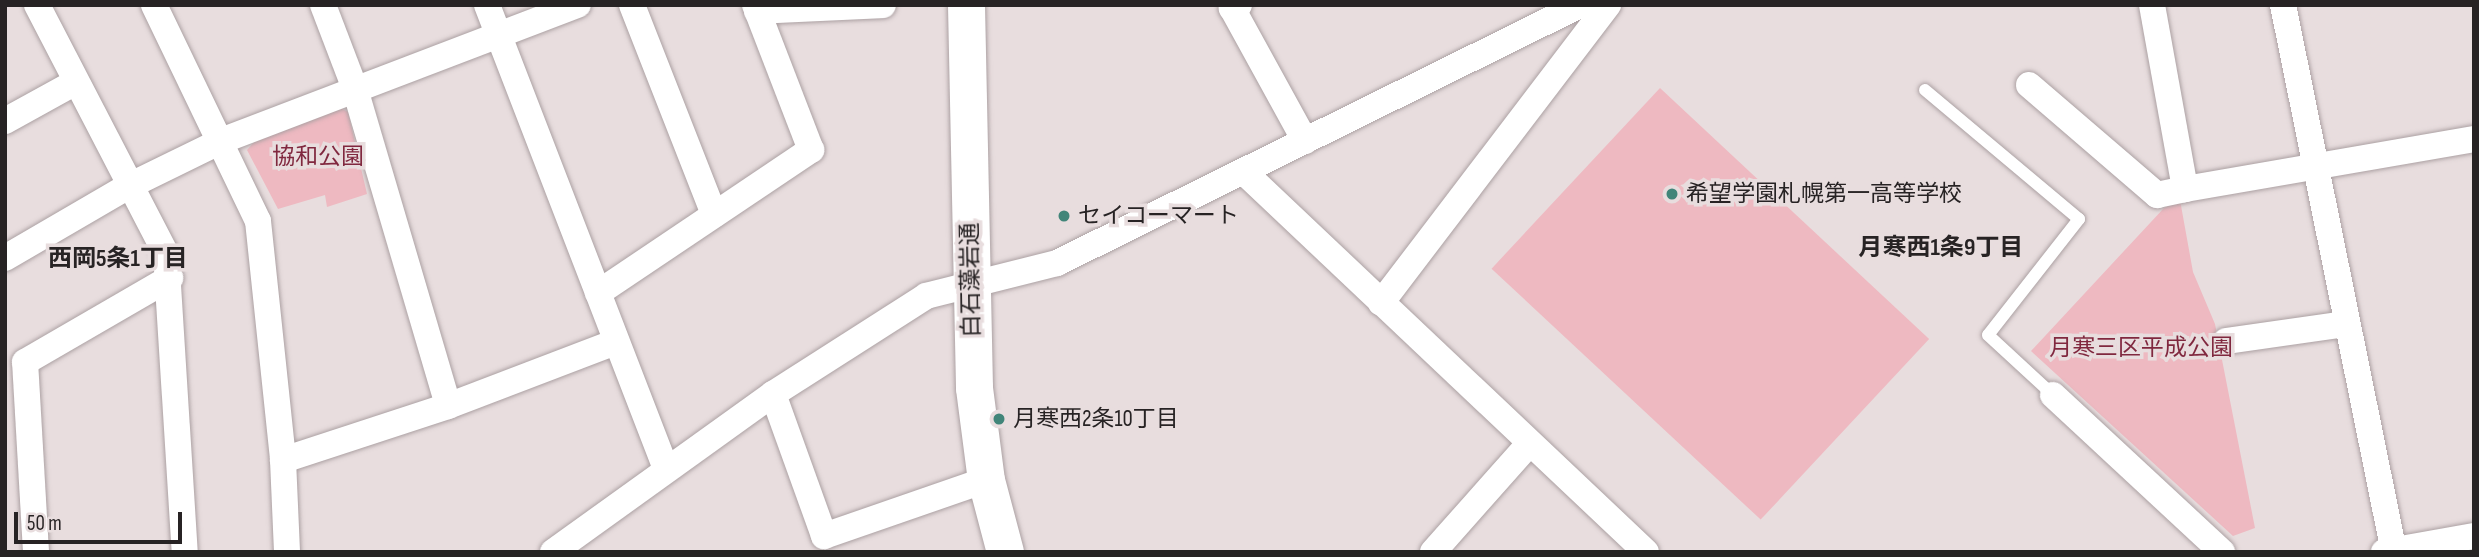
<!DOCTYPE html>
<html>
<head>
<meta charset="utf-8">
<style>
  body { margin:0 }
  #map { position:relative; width:2479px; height:557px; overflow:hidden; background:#e8ddde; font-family:"Sofia Sans Condensed","Noto Sans JP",sans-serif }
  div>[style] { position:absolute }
  .green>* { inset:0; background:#eeb9c1; transform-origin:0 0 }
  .roads { filter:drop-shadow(0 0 2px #aca1a3) drop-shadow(0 0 2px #aca1a3) }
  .lane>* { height:12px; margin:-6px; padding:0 6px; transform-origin:6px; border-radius:6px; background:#fff }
  .street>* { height:26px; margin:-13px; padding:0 13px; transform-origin:13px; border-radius:13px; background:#fff }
  .secondary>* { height:37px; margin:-18.5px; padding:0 18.5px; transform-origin:18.5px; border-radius:18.5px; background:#fff }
  .dots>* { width:19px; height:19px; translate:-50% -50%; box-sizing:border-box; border:4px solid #e8ddde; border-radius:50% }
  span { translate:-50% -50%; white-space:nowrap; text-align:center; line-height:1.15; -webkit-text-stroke:7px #e8ddde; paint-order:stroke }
  .park-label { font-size:23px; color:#80283f }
  .poi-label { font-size:23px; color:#272324 }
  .left { translate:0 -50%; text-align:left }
  .street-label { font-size:23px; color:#272324 }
  .neighbourhood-label { font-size:24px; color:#272324; font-weight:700 }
  .frame { position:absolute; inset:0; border:7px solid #272324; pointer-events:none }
  .scale { position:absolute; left:14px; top:512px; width:168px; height:32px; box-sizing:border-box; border:4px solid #272324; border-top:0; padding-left:9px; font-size:21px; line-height:24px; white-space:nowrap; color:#272324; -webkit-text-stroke:5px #e8ddde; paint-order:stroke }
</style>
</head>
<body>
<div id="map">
  <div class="green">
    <div style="left:1660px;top:88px;width:368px;height:247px;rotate:43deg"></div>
    <div style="clip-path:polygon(339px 107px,348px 112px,367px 194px,327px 207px,325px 195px,278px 209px,247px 150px,255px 141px)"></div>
    <div style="clip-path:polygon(2180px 200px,2193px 272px,2215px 324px,2255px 528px,2233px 536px,2031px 351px,2164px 208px)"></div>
  </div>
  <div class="roads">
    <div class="lane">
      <div style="left:1925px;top:90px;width:201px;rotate:40deg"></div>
      <div style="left:2079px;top:219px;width:147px;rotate:128.1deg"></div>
      <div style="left:1988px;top:335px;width:88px;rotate:42.7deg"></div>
    </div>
    <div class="street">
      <div style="left:37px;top:5px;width:280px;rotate:62.6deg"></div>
      <div style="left:166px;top:254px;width:299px;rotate:86.4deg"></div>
      <div style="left:154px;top:5px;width:240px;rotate:64.3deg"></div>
      <div style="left:258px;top:221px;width:240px;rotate:84deg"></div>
      <div style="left:283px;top:460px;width:92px;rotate:87.5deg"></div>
      <div style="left:323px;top:5px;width:90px;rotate:69.1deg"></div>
      <div style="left:355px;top:89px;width:330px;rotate:73.6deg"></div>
      <div style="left:487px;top:5px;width:497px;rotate:68.9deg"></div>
      <div style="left:632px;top:5px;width:225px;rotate:68.6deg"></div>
      <div style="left:1239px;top:5px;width:8px;rotate:157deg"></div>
      <div style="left:1232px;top:8px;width:152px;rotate:61.2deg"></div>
      <div style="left:2152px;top:5px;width:187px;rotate:79.8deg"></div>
      <div style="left:2185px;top:189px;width:293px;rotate:-9.8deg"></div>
      <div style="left:2283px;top:5px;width:558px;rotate:78.53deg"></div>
      <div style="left:757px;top:11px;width:126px;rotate:-2.7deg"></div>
      <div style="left:2029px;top:85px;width:169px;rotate:40.7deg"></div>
      <div style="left:2157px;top:195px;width:29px;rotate:-12deg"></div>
      <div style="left:5px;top:121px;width:81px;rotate:-28.8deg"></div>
      <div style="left:1244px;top:172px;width:553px;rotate:43.39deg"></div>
      <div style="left:5px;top:258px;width:141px;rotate:-30.2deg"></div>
      <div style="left:127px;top:187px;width:105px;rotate:-26.1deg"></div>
      <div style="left:221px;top:141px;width:382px;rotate:-20.9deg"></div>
      <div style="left:598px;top:293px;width:257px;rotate:-33.9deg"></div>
      <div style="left:811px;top:150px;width:155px;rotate:-111.1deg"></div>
      <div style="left:1381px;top:303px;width:375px;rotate:-52.7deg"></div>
      <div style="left:2226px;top:341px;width:121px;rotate:-8.1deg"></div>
      <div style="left:773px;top:394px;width:151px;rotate:70.2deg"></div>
      <div style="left:824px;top:536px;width:171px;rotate:-19.1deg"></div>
      <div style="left:2053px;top:395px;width:231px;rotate:42.9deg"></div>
      <div style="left:283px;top:460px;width:174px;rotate:-18.1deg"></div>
      <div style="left:448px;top:406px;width:180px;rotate:-20.9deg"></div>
      <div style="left:36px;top:552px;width:190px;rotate:-93.3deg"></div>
      <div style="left:25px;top:362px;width:168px;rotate:-30.1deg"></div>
      <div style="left:553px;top:552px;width:271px;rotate:-35.7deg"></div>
      <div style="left:773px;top:394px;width:182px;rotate:-32.6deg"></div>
      <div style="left:926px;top:296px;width:135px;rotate:-14.1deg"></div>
      <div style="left:1057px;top:263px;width:583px;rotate:-26.26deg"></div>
      <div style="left:1433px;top:552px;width:144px;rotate:-48.4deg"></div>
      <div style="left:2384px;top:552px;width:91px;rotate:-10.1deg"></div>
    </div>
    <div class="secondary">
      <div style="left:966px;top:5px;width:383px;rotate:88.8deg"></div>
      <div style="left:974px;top:388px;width:93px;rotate:82.6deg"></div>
      <div style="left:986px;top:480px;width:74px;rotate:75.2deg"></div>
    </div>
  </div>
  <div class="dots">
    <div style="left:1672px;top:194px;background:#418579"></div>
    <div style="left:1064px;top:216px;background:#418579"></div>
    <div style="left:999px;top:419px;background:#418579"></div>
  </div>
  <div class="park-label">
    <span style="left:318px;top:157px">協和公園</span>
    <span style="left:2141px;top:348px">月寒三区平成公園</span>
  </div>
  <div class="poi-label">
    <span class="left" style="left:1686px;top:194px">希望学園札幌第一高等学校</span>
    <span class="left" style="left:1078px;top:216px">セイコーマート</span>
    <span class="left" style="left:1013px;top:419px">月寒西2条10丁目</span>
  </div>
  <div class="street-label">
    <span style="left:971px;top:280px;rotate:-91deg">白石藻岩通</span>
  </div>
  <div class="neighbourhood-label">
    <span style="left:1941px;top:248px">月寒西1条9丁目</span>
    <span style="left:118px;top:259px">西岡5条1丁目</span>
  </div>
  <div class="frame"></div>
  <div class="scale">50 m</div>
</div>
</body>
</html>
